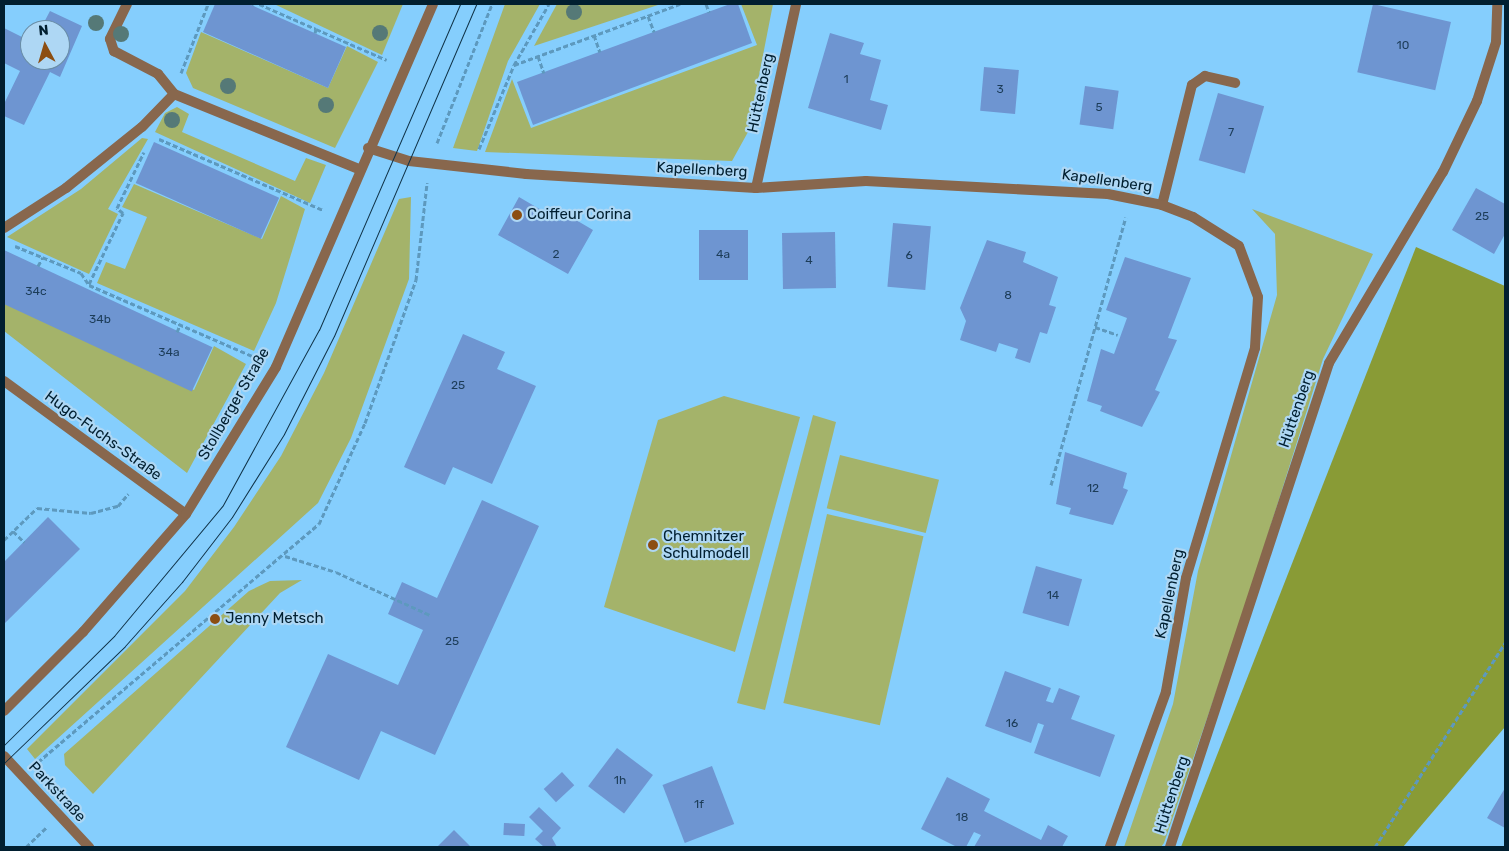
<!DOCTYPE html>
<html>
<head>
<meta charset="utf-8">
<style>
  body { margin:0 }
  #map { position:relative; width:1509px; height:851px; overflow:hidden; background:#85cefd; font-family:Rubik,sans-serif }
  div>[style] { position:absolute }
  .green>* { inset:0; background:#a4b36a; transform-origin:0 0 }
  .forest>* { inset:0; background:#899b36 }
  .building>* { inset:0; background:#6e95d1; transform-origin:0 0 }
  .path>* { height:3px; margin-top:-1.5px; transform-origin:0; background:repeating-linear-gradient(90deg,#5d99be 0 5px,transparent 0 7.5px) }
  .service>* { height:10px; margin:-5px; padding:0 5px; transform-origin:5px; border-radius:5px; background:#88674d }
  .minor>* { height:10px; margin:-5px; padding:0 5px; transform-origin:5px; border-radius:5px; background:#88674d }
  .tram>* { height:1px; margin:-0.5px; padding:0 0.5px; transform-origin:0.5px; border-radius:0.5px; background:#103348 }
  .trees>* { width:16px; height:16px; margin:-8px; border-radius:50%; background:#557977 }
  .dots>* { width:14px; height:14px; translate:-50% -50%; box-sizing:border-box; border:2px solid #aed7f4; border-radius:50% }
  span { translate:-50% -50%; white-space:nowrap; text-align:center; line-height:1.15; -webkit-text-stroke:4.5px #aed7f4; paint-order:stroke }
  .number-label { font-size:12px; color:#1c3c58 }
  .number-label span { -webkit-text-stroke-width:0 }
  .street-label { font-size:15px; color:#011f30 }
  .poi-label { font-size:15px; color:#011f30 }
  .left { translate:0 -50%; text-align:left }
  .frame { position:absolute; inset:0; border:5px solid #011f30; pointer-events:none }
  .north { position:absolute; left:20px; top:20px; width:50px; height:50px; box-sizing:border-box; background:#aed7f4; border:1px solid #698da6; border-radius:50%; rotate:354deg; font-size:14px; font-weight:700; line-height:20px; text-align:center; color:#011f30 }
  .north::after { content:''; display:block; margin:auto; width:18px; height:22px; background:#8c4e12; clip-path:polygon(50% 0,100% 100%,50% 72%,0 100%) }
</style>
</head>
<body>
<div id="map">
  <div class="green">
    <div style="clip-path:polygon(274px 4px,403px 4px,382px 55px)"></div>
    <div style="clip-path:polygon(505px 4px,540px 4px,508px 61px,477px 151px,453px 148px)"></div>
    <div style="clip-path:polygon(557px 4px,661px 4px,534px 46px)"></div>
    <div style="clip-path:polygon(741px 4px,773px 4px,748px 132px,732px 161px,485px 152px,512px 79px,531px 128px,757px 45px)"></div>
    <div style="clip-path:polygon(201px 32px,328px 88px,347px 46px,378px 62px,335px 148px,193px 88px,186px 73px)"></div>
    <div style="clip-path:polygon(177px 107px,189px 114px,182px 132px,295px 181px,306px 158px,326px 165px,310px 203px,155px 132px,165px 113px)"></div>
    <div style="clip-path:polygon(142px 138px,148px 139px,108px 209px,118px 214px,89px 274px,7px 237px,81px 189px)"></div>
    <div style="clip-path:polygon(134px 184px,262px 239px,281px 196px,305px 209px,276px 303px,254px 351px,97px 283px,106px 262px,125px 269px,147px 217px,122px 207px)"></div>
    <div style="clip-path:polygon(411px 197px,409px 279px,351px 438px,318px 503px,35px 759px,27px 749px,185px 591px,234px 527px,281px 456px,324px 373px,399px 199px)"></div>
    <div style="clip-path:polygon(1252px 209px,1373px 254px,1323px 359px,1243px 614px,1164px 843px,1161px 847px,1124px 847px,1173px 704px,1198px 571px,1277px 295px,1275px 234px)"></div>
    <div style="clip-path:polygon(4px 301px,194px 390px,214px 346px,246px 364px,187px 473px,4px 331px)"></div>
    <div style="clip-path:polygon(724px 396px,800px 417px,735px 652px,604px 607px,658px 420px)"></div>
    <div style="clip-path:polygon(813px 415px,836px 422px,765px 710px,737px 703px)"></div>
    <div style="left:840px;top:455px;width:102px;height:55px;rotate:14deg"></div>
    <div style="left:827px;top:514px;width:99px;height:194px;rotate:13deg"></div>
    <div style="clip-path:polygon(302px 580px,280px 593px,93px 794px,65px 765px,64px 754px,249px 591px,270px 581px)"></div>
  </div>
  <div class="forest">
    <div style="clip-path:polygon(1416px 247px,1505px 286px,1505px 727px,1403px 847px,1181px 847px)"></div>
  </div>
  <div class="building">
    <div style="clip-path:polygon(215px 4px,249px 4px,346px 47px,328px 88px,203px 32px)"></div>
    <div style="clip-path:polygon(730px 4px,738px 4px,752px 43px,533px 125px,517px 82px)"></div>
    <div style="left:1373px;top:4px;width:80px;height:70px;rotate:13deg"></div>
    <div style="clip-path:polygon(50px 11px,82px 26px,60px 77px,50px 72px,24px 125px,4px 116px,4px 104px,20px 71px,4px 63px,4px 28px,30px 41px,30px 60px,60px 60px,60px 30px,40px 30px)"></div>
    <div style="clip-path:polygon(830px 33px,864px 43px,860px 54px,881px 60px,870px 100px,888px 105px,881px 130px,808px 108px)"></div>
    <div style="left:984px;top:67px;width:35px;height:44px;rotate:5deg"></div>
    <div style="left:1085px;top:86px;width:34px;height:39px;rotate:8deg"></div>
    <div style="left:1218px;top:93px;width:48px;height:70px;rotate:16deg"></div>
    <div style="left:154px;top:142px;width:137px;height:45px;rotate:24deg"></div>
    <div style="clip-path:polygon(1476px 188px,1505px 204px,1505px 234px,1494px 254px,1452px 230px)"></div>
    <div style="clip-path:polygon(519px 197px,560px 221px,564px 213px,593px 230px,568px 274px,498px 235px)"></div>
    <div style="left:893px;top:223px;width:38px;height:64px;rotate:5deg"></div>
    <div style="left:699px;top:230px;width:49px;height:50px"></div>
    <div style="left:835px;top:232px;width:56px;height:53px;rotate:89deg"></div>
    <div style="clip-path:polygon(987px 240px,1026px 252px,1023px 262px,1058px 277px,1049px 305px,1056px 307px,1047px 334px,1040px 332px,1030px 363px,1015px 358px,1018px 349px,999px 343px,996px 352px,960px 340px,966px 321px,960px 308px)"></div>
    <div style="left:4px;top:250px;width:230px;height:49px;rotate:25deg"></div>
    <div style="clip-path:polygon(1125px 257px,1191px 278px,1168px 338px,1177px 340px,1155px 390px,1160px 392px,1142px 427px,1100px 411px,1102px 406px,1087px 401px,1101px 349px,1114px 354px,1127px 318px,1106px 310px)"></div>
    <div style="clip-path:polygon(463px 334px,505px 352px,497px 369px,536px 386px,492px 484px,453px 467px,445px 485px,404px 467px)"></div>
    <div style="clip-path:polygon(1065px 452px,1127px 473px,1123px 488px,1128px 490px,1113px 525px,1069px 514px,1071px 508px,1056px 504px)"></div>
    <div style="clip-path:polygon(482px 500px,539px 526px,435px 755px,381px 731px,359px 780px,286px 747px,328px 654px,398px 685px,423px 630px,388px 614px,402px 582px,437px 598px)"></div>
    <div style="clip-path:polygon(48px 517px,80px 549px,4px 624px,4px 562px)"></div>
    <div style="left:1036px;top:566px;width:48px;height:49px;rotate:16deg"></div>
    <div style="clip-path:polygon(1005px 671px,1051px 688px,1046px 701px,1053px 703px,1059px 688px,1080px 696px,1071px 719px,1115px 735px,1100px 777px,1034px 753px,1044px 725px,1038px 723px,1031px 743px,985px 726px)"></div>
    <div style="left:617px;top:748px;width:45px;height:48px;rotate:37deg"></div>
    <div style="left:712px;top:766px;width:62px;height:53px;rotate:69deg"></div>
    <div style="left:562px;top:772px;width:18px;height:25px;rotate:47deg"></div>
    <div style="clip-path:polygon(947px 777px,990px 799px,984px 811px,1041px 840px,1048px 825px,1068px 836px,1062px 847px,974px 847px,981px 835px,974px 832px,966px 847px,957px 847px,921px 829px)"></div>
    <div style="clip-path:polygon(1505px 788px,1505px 828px,1487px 818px)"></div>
    <div style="clip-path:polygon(539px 807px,561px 828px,552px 838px,557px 847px,544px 847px,535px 839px,543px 831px,529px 817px)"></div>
    <div style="left:504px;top:823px;width:21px;height:12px;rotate:3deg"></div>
    <div style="clip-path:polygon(454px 830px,471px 847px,437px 847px)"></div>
  </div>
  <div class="path">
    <div style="left:259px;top:4px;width:62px;rotate:23.7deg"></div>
    <div style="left:316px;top:29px;width:4px;rotate:104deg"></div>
    <div style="left:706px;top:4px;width:9px;rotate:69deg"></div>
    <div style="left:252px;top:5px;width:1px;rotate:-45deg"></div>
    <div style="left:648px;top:16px;width:17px;rotate:69deg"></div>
    <div style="left:316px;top:29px;width:77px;rotate:23.6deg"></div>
    <div style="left:594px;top:35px;width:18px;rotate:71deg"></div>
    <div style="left:538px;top:56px;width:18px;rotate:71deg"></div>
    <div style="left:514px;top:65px;width:177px;rotate:-20.2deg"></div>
    <div style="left:181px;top:73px;width:74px;rotate:-68.6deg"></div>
    <div style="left:159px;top:139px;width:179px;rotate:23.4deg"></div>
    <div style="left:437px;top:143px;width:149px;rotate:-68.4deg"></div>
    <div style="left:479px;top:149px;width:91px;rotate:-67.4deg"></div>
    <div style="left:514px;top:65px;width:70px;rotate:-60.2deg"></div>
    <div style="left:15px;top:246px;width:71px;rotate:22.2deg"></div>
    <div style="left:81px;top:273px;width:14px;rotate:56deg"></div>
    <div style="left:89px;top:285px;width:185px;rotate:23.5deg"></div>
    <div style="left:38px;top:266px;width:10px;rotate:-61deg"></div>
    <div style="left:89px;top:284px;width:79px;rotate:-64.4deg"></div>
    <div style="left:123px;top:213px;width:8px;rotate:-140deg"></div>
    <div style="left:117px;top:208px;width:62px;rotate:-64.3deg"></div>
    <div style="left:1095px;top:327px;width:24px;rotate:19deg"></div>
    <div style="left:177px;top:332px;width:8px;rotate:-67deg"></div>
    <div style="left:1051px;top:485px;width:278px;rotate:-74.4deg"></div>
    <div style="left:13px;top:531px;width:16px;rotate:45deg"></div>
    <div style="left:4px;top:540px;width:46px;rotate:-44.1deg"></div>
    <div style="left:37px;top:508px;width:54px;rotate:5.3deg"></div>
    <div style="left:91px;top:513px;width:28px;rotate:-15deg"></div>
    <div style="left:118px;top:506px;width:16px;rotate:-50deg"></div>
    <div style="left:285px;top:556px;width:53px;rotate:17.4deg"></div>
    <div style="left:336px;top:572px;width:103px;rotate:24.6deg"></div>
    <div style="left:38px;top:762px;width:368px;rotate:-40.3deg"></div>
    <div style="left:319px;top:524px;width:111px;rotate:-65.5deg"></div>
    <div style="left:365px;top:423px;width:152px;rotate:-70.4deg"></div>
    <div style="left:416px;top:280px;width:98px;rotate:-83.5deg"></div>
    <div style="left:26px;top:847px;width:28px;rotate:-44deg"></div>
    <div style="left:1375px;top:847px;width:242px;rotate:-57.5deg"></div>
  </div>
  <div class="service">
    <div style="left:127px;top:4px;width:39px;rotate:116deg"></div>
    <div style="left:110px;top:39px;width:13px;rotate:72deg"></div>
    <div style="left:114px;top:51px;width:50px;rotate:27.6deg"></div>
    <div style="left:158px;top:74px;width:26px;rotate:51deg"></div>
    <div style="left:174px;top:94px;width:200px;rotate:22.1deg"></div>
    <div style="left:1162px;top:205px;width:124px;rotate:-76deg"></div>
    <div style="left:1192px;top:85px;width:16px;rotate:-35deg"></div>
    <div style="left:1205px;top:76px;width:31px;rotate:13deg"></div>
    <div style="left:4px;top:228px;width:74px;rotate:-32.8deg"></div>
    <div style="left:66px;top:188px;width:97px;rotate:-38.8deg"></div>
    <div style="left:142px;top:127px;width:46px;rotate:-45.9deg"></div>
  </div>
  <div class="minor">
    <div style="left:368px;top:148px;width:43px;rotate:17.6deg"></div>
    <div style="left:409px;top:161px;width:118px;rotate:6.3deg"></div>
    <div style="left:526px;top:174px;width:230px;rotate:3.5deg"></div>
    <div style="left:756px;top:188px;width:110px;rotate:-3.6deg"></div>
    <div style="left:866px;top:181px;width:242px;rotate:3.1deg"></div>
    <div style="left:1108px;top:194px;width:55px;rotate:11.5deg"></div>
    <div style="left:1162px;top:205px;width:33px;rotate:21deg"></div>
    <div style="left:1193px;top:217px;width:54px;rotate:32.2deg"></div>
    <div style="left:1239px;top:246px;width:54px;rotate:69.6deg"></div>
    <div style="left:1258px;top:297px;width:51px;rotate:93.4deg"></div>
    <div style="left:1255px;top:348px;width:240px;rotate:106.7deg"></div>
    <div style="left:1186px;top:578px;width:116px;rotate:100deg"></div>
    <div style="left:1166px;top:692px;width:165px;rotate:109.9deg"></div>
    <div style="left:756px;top:188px;width:188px;rotate:-77.7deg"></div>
    <div style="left:4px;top:381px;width:225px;rotate:36.2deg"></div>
    <div style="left:4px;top:711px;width:112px;rotate:-45deg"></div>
    <div style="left:83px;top:632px;width:157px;rotate:-48.9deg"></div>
    <div style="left:186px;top:514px;width:172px;rotate:-58.5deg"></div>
    <div style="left:276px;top:367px;width:395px;rotate:-66.6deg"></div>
    <div style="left:4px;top:756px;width:125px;rotate:47deg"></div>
    <div style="left:1170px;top:847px;width:509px;rotate:-71.81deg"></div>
    <div style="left:1329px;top:363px;width:222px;rotate:-59.2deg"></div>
    <div style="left:1443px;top:172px;width:79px;rotate:-64.4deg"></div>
    <div style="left:1477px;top:101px;width:62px;rotate:-72.1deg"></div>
    <div style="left:1496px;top:42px;width:38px;rotate:-88deg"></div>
  </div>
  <div class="tram">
    <div style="left:4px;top:745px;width:155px;rotate:-44.7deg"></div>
    <div style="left:114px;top:636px;width:170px;rotate:-50.2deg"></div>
    <div style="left:223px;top:505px;width:200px;rotate:-61.3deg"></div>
    <div style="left:319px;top:330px;width:355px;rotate:-66.6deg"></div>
    <div style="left:4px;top:763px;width:168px;rotate:-44deg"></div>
    <div style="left:125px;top:646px;width:86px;rotate:-48.3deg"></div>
    <div style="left:182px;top:582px;width:82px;rotate:-52.4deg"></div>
    <div style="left:232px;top:517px;width:98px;rotate:-57.9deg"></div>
    <div style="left:284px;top:434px;width:110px;rotate:-63deg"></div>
    <div style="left:334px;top:336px;width:361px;rotate:-66.8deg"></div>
  </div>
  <div class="trees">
    <div style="left:574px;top:12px"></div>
    <div style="left:96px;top:23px"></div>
    <div style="left:380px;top:33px"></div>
    <div style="left:121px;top:34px"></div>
    <div style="left:228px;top:86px"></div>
    <div style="left:326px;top:105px"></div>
    <div style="left:172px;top:120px"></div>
  </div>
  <div class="dots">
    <div style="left:517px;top:215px;background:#8c4e12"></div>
    <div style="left:653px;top:545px;background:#8c4e12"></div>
    <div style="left:215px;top:619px;background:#8c4e12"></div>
  </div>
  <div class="number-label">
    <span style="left:1403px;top:46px">10</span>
    <span style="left:846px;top:80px">1</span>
    <span style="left:1000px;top:90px">3</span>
    <span style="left:1099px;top:108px">5</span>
    <span style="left:1231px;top:133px">7</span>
    <span style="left:1482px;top:217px">25</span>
    <span style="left:556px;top:255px">2</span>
    <span style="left:723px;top:255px">4a</span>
    <span style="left:909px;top:256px">6</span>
    <span style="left:809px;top:261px">4</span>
    <span style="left:36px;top:292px">34c</span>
    <span style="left:1008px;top:296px">8</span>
    <span style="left:100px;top:320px">34b</span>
    <span style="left:169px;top:353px">34a</span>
    <span style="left:458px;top:386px">25</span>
    <span style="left:1093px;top:489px">12</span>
    <span style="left:1053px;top:596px">14</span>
    <span style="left:452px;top:642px">25</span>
    <span style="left:1012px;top:724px">16</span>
    <span style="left:620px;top:781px">1h</span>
    <span style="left:699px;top:805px">1f</span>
    <span style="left:962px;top:818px">18</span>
  </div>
  <div class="street-label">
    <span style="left:761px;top:93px;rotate:-78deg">Hüttenberg</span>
    <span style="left:702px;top:170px;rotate:3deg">Kapellenberg</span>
    <span style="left:1107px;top:181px;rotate:8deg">Kapellenberg</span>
    <span style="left:234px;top:404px;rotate:-60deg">Stollberger Straße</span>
    <span style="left:1297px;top:409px;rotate:-71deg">Hüttenberg</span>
    <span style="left:103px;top:436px;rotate:36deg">Hugo-Fuchs-Straße</span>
    <span style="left:1170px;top:594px;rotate:-78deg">Kapellenberg</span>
    <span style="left:57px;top:792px;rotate:47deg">Parkstraße</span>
    <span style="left:1172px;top:795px;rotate:-72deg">Hüttenberg</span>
  </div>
  <div class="poi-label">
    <span class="left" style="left:527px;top:215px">Coiffeur Corina</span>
    <span class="left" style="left:663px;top:545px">Chemnitzer<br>Schulmodell</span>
    <span class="left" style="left:225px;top:619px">Jenny Metsch</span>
  </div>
  <div class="frame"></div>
  <div class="north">N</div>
</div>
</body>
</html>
